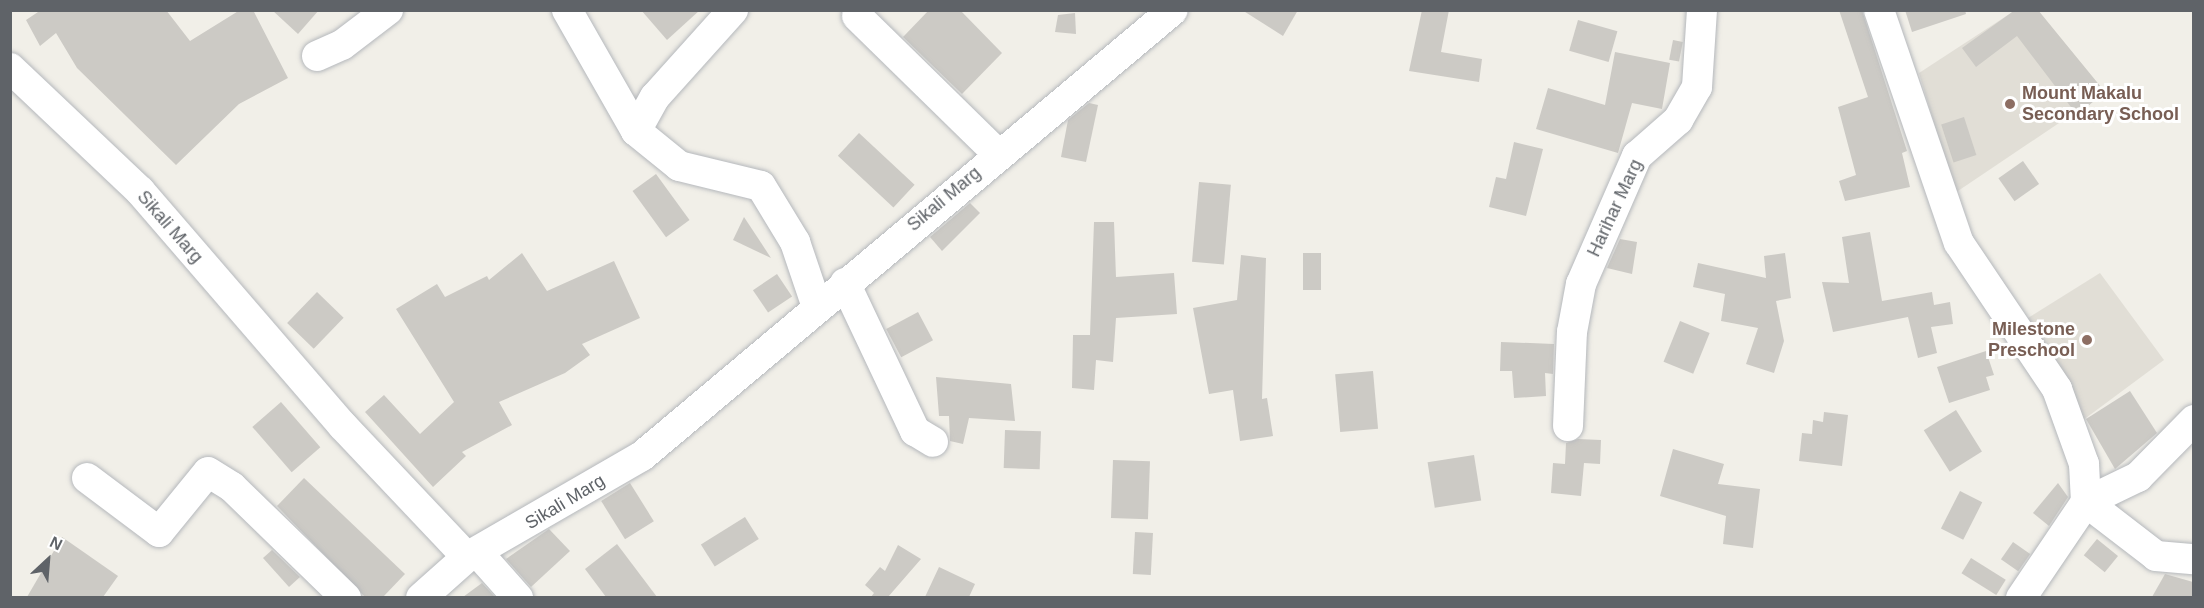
<!DOCTYPE html>
<html>
<head>
<meta charset="utf-8">
<style>
  body { margin:0 }
  #map { position:relative; width:2204px; height:608px; overflow:hidden; background:#f1efe8; font-family:Helvetica,sans-serif }
  div>[style] { position:absolute }
  .education>* { inset:0; background:#e1ded6 }
  .building>* { inset:0; background:#cccac5; transform-origin:0 0 }
  .roads { filter:drop-shadow(0 0 2px #b5b8bc) drop-shadow(0 0 2px #b5b8bc) }
  .minor>* { height:30px; margin:-15px; padding:0 15px; transform-origin:15px; border-radius:15px; background:#fff }
  .dots>* { width:16px; height:16px; translate:-50% -50%; box-sizing:border-box; border:3px solid #fff; border-radius:50% }
  span { translate:-50% -50%; white-space:nowrap; text-align:center; line-height:1.15; -webkit-text-stroke:6px #fff; paint-order:stroke }
  .education-label { font-size:18px; color:#785e54; font-weight:700 }
  .left { translate:0 -50%; text-align:left }
  .right { translate:-100% -50%; text-align:right }
  .street-label { font-size:18px; color:#5f6368 }
  .frame { position:absolute; inset:0; border:12px solid #5f6368; pointer-events:none }
  .north { position:absolute; left:18px; top:530px; width:60px; height:60px; -webkit-text-stroke:4px #fff; paint-order:stroke; rotate:26deg; font-size:16px; font-weight:700; line-height:24px; text-align:center; color:#5f6368 }
  .north::after { content:''; display:block; margin:auto; width:21px; height:27px; background:#5f6368; clip-path:polygon(50% 0,100% 100%,50% 72%,0 100%) }
</style>
</head>
<body>
<div id="map">
  <div class="education">
    <div style="clip-path:polygon(2014px 11px,2038px 11px,2105px 92px,1955px 193px,1919px 73px)"></div>
    <div style="clip-path:polygon(2100px 273px,2164px 360px,2071px 429px,2015px 326px)"></div>
  </div>
  <div class="building">
    <div style="clip-path:polygon(41px 10px,166px 10px,190px 41px,240px 10px,253px 10px,288px 78px,239px 104px,176px 165px,77px 68px,56px 33px,40px 46px,26px 20px)"></div>
    <div style="clip-path:polygon(272px 10px,319px 10px,298px 34px)"></div>
    <div style="clip-path:polygon(641px 10px,700px 10px,667px 40px)"></div>
    <div style="clip-path:polygon(929px 10px,960px 10px,1002px 53px,962px 94px,903px 37px)"></div>
    <div style="clip-path:polygon(1242px 10px,1298px 10px,1283px 36px)"></div>
    <div style="clip-path:polygon(1422px 10px,1449px 10px,1441px 52px,1482px 59px,1479px 82px,1409px 71px)"></div>
    <div style="clip-path:polygon(1839px 10px,1862px 10px,1907px 151px,1902px 153px,1910px 187px,1845px 201px,1839px 181px,1856px 175px,1838px 107px,1868px 97px)"></div>
    <div style="clip-path:polygon(1905px 10px,1965px 10px,1966px 14px,1912px 32px)"></div>
    <div style="clip-path:polygon(2015px 10px,2038px 10px,2105px 92px,2077px 115px,2017px 36px,1976px 67px,1962px 48px)"></div>
    <div style="clip-path:polygon(1075px 13px,1076px 34px,1055px 32px,1058px 15px)"></div>
    <div style="left:1578px;top:20px;width:41px;height:32px;rotate:16deg"></div>
    <div style="left:1673px;top:40px;width:10px;height:20px;rotate:11deg"></div>
    <div style="clip-path:polygon(1615px 52px,1670px 63px,1662px 109px,1632px 103px,1618px 153px,1536px 129px,1548px 88px,1605px 105px)"></div>
    <div style="clip-path:polygon(1089px 103px,1098px 105px,1086px 162px,1061px 157px,1068px 120px)"></div>
    <div style="left:1964px;top:117px;width:40px;height:24px;rotate:72deg"></div>
    <div style="left:859px;top:133px;width:76px;height:31px;rotate:43deg"></div>
    <div style="clip-path:polygon(1514px 142px,1543px 149px,1526px 216px,1489px 207px,1496px 177px,1506px 179px)"></div>
    <div style="left:2023px;top:161px;width:28px;height:30px;rotate:55deg"></div>
    <div style="left:656px;top:174px;width:57px;height:29px;rotate:54deg"></div>
    <div style="left:1199px;top:182px;width:32px;height:80px;rotate:5deg"></div>
    <div style="clip-path:polygon(970px 203px,980px 213px,942px 251px,930px 237px)"></div>
    <div style="clip-path:polygon(744px 217px,771px 258px,733px 240px)"></div>
    <div style="clip-path:polygon(1094px 222px,1114px 222px,1116px 277px,1174px 273px,1177px 314px,1116px 318px,1113px 362px,1096px 360px,1094px 390px,1072px 388px,1073px 335px,1090px 335px)"></div>
    <div style="clip-path:polygon(1870px 232px,1882px 301px,1932px 292px,1934px 305px,1950px 302px,1953px 324px,1931px 327px,1937px 353px,1918px 358px,1908px 317px,1833px 332px,1822px 282px,1849px 283px,1842px 237px)"></div>
    <div style="clip-path:polygon(1620px 239px,1637px 242px,1632px 274px,1607px 268px)"></div>
    <div style="clip-path:polygon(522px 253px,547px 291px,614px 261px,640px 318px,582px 344px,590px 355px,565px 373px,499px 402px,512px 425px,462px 452px,466px 456px,433px 487px,365px 412px,384px 395px,420px 434px,454px 402px,396px 309px,437px 284px,445px 297px,487px 276px,489px 280px)"></div>
    <div style="left:1303px;top:253px;width:18px;height:37px"></div>
    <div style="clip-path:polygon(1785px 253px,1791px 298px,1776px 301px,1784px 341px,1774px 373px,1746px 364px,1758px 328px,1721px 321px,1725px 294px,1693px 287px,1698px 263px,1766px 278px,1764px 256px)"></div>
    <div style="clip-path:polygon(1241px 255px,1266px 258px,1262px 399px,1267px 398px,1273px 436px,1240px 441px,1233px 390px,1209px 394px,1193px 308px,1237px 300px)"></div>
    <div style="left:777px;top:274px;width:27px;height:29px;rotate:56deg"></div>
    <div style="left:317px;top:292px;width:37px;height:43px;rotate:44deg"></div>
    <div style="left:918px;top:312px;width:32px;height:36px;rotate:62deg"></div>
    <div style="left:1680px;top:321px;width:32px;height:44px;rotate:22deg"></div>
    <div style="clip-path:polygon(1501px 342px,1554px 344px,1553px 374px,1545px 373px,1546px 396px,1514px 398px,1512px 371px,1500px 371px)"></div>
    <div style="clip-path:polygon(1986px 351px,1994px 375px,1986px 377px,1990px 390px,1949px 403px,1937px 367px)"></div>
    <div style="left:1373px;top:371px;width:58px;height:38px;rotate:85deg"></div>
    <div style="clip-path:polygon(936px 377px,1011px 384px,1015px 421px,969px 418px,963px 444px,950px 441px,949px 416px,939px 416px)"></div>
    <div style="clip-path:polygon(2130px 391px,2157px 433px,2115px 469px,2086px 419px)"></div>
    <div style="left:281px;top:402px;width:60px;height:38px;rotate:49deg"></div>
    <div style="left:1956px;top:410px;width:49px;height:38px;rotate:58deg"></div>
    <div style="clip-path:polygon(1824px 412px,1848px 415px,1842px 466px,1799px 461px,1802px 433px,1812px 434px,1813px 420px,1823px 422px)"></div>
    <div style="left:1005px;top:430px;width:36px;height:38px;rotate:2deg"></div>
    <div style="clip-path:polygon(1578px 439px,1601px 440px,1600px 464px,1584px 463px,1581px 496px,1551px 493px,1553px 463px,1565px 464px,1566px 443px)"></div>
    <div style="clip-path:polygon(1673px 449px,1724px 464px,1718px 484px,1760px 489px,1753px 548px,1723px 544px,1726px 516px,1660px 496px)"></div>
    <div style="left:1474px;top:455px;width:46px;height:47px;rotate:81deg"></div>
    <div style="left:1113px;top:460px;width:37px;height:58px;rotate:2deg"></div>
    <div style="clip-path:polygon(304px 478px,405px 574px,383px 597px,365px 597px,277px 506px)"></div>
    <div style="left:630px;top:483px;width:45px;height:34px;rotate:58deg"></div>
    <div style="clip-path:polygon(2058px 483px,2068px 497px,2049px 526px,2033px 513px)"></div>
    <div style="left:1960px;top:491px;width:25px;height:42px;rotate:27deg"></div>
    <div style="left:745px;top:517px;width:26px;height:52px;rotate:58deg"></div>
    <div style="clip-path:polygon(549px 529px,570px 551px,531px 587px,506px 559px)"></div>
    <div style="left:1135px;top:532px;width:18px;height:42px;rotate:3deg"></div>
    <div style="clip-path:polygon(62px 537px,118px 576px,103px 597px,27px 597px)"></div>
    <div style="left:2097px;top:539px;width:27px;height:21px;rotate:39deg"></div>
    <div style="left:2013px;top:542px;width:21px;height:21px;rotate:35deg"></div>
    <div style="clip-path:polygon(617px 544px,657px 597px,606px 597px,585px 569px)"></div>
    <div style="clip-path:polygon(898px 545px,921px 559px,888px 597px,871px 597px,874px 593px,865px 585px,880px 567px,885px 571px)"></div>
    <div style="clip-path:polygon(272px 550px,300px 577px,289px 587px,263px 558px)"></div>
    <div style="left:1971px;top:558px;width:41px;height:18px;rotate:32deg"></div>
    <div style="clip-path:polygon(939px 567px,975px 584px,969px 597px,925px 597px)"></div>
    <div style="clip-path:polygon(2165px 574px,2193px 582px,2193px 597px,2152px 597px)"></div>
    <div style="clip-path:polygon(482px 583px,495px 597px,463px 597px)"></div>
  </div>
  <div class="roads">
    <div class="minor">
      <div style="left:567px;top:10px;width:139px;rotate:60.3deg"></div>
      <div style="left:636px;top:131px;width:55px;rotate:39.1deg"></div>
      <div style="left:679px;top:166px;width:84px;rotate:13.7deg"></div>
      <div style="left:761px;top:186px;width:66px;rotate:58.7deg"></div>
      <div style="left:795px;top:242px;width:69px;rotate:71.3deg"></div>
      <div style="left:1879px;top:10px;width:246px;rotate:71.1deg"></div>
      <div style="left:1959px;top:243px;width:176px;rotate:56.1deg"></div>
      <div style="left:2057px;top:389px;width:80px;rotate:70.2deg"></div>
      <div style="left:2084px;top:464px;width:38px;rotate:87deg"></div>
      <div style="left:2086px;top:502px;width:116px;rotate:124.1deg"></div>
      <div style="left:857px;top:16px;width:196px;rotate:44.4deg"></div>
      <div style="left:317px;top:56px;width:27px;rotate:-24deg"></div>
      <div style="left:342px;top:45px;width:58px;rotate:-37.3deg"></div>
      <div style="left:10px;top:68px;width:179px;rotate:43.4deg"></div>
      <div style="left:140px;top:191px;width:311px;rotate:49.2deg"></div>
      <div style="left:343px;top:426px;width:180px;rotate:46.6deg"></div>
      <div style="left:636px;top:131px;width:39px;rotate:-61deg"></div>
      <div style="left:655px;top:97px;width:117px;rotate:-48.1deg"></div>
      <div style="left:845px;top:283px;width:164px;rotate:64.7deg"></div>
      <div style="left:915px;top:431px;width:21px;rotate:31deg"></div>
      <div style="left:1568px;top:426px;width:94px;rotate:-87.6deg"></div>
      <div style="left:1572px;top:332px;width:49px;rotate:-79.4deg"></div>
      <div style="left:1581px;top:284px;width:140px;rotate:-66.4deg"></div>
      <div style="left:1637px;top:156px;width:55px;rotate:-41.3deg"></div>
      <div style="left:1678px;top:120px;width:38px;rotate:-60deg"></div>
      <div style="left:1697px;top:87px;width:77px;rotate:-86.3deg"></div>
      <div style="left:87px;top:478px;width:90px;rotate:36.9deg"></div>
      <div style="left:159px;top:532px;width:77px;rotate:-50.8deg"></div>
      <div style="left:208px;top:472px;width:28px;rotate:32deg"></div>
      <div style="left:232px;top:487px;width:159px;rotate:44.2deg"></div>
      <div style="left:2086px;top:502px;width:58px;rotate:-25.7deg"></div>
      <div style="left:2138px;top:477px;width:80px;rotate:-45.5deg"></div>
      <div style="left:2086px;top:502px;width:88px;rotate:37.6deg"></div>
      <div style="left:2156px;top:556px;width:38px;rotate:5deg"></div>
      <div style="left:479px;top:554px;width:59px;rotate:48.4deg"></div>
      <div style="left:421px;top:598px;width:62px;rotate:-41.7deg"></div>
      <div style="left:467px;top:557px;width:202px;rotate:-30deg"></div>
      <div style="left:642px;top:456px;width:693px;rotate:-40.03deg"></div>
    </div>
  </div>
  <div class="dots">
    <div style="left:2010px;top:104px;background:#8d6e63"></div>
    <div style="left:2087px;top:340px;background:#8d6e63"></div>
  </div>
  <div class="education-label">
    <span class="left" style="left:2022px;top:104px">Mount Makalu<br>Secondary School</span>
    <span class="right" style="left:2075px;top:340px">Milestone<br>Preschool</span>
  </div>
  <div class="street-label">
    <span style="left:944px;top:199px;rotate:-40deg">Sikali Marg</span>
    <span style="left:1615px;top:208px;rotate:-65deg">Harihar Marg</span>
    <span style="left:170px;top:227px;rotate:49deg">Sikali Marg</span>
    <span style="left:565px;top:502px;rotate:-31deg">Sikali Marg</span>
  </div>
  <div class="frame"></div>
  <div class="north">N</div>
</div>
</body>
</html>
